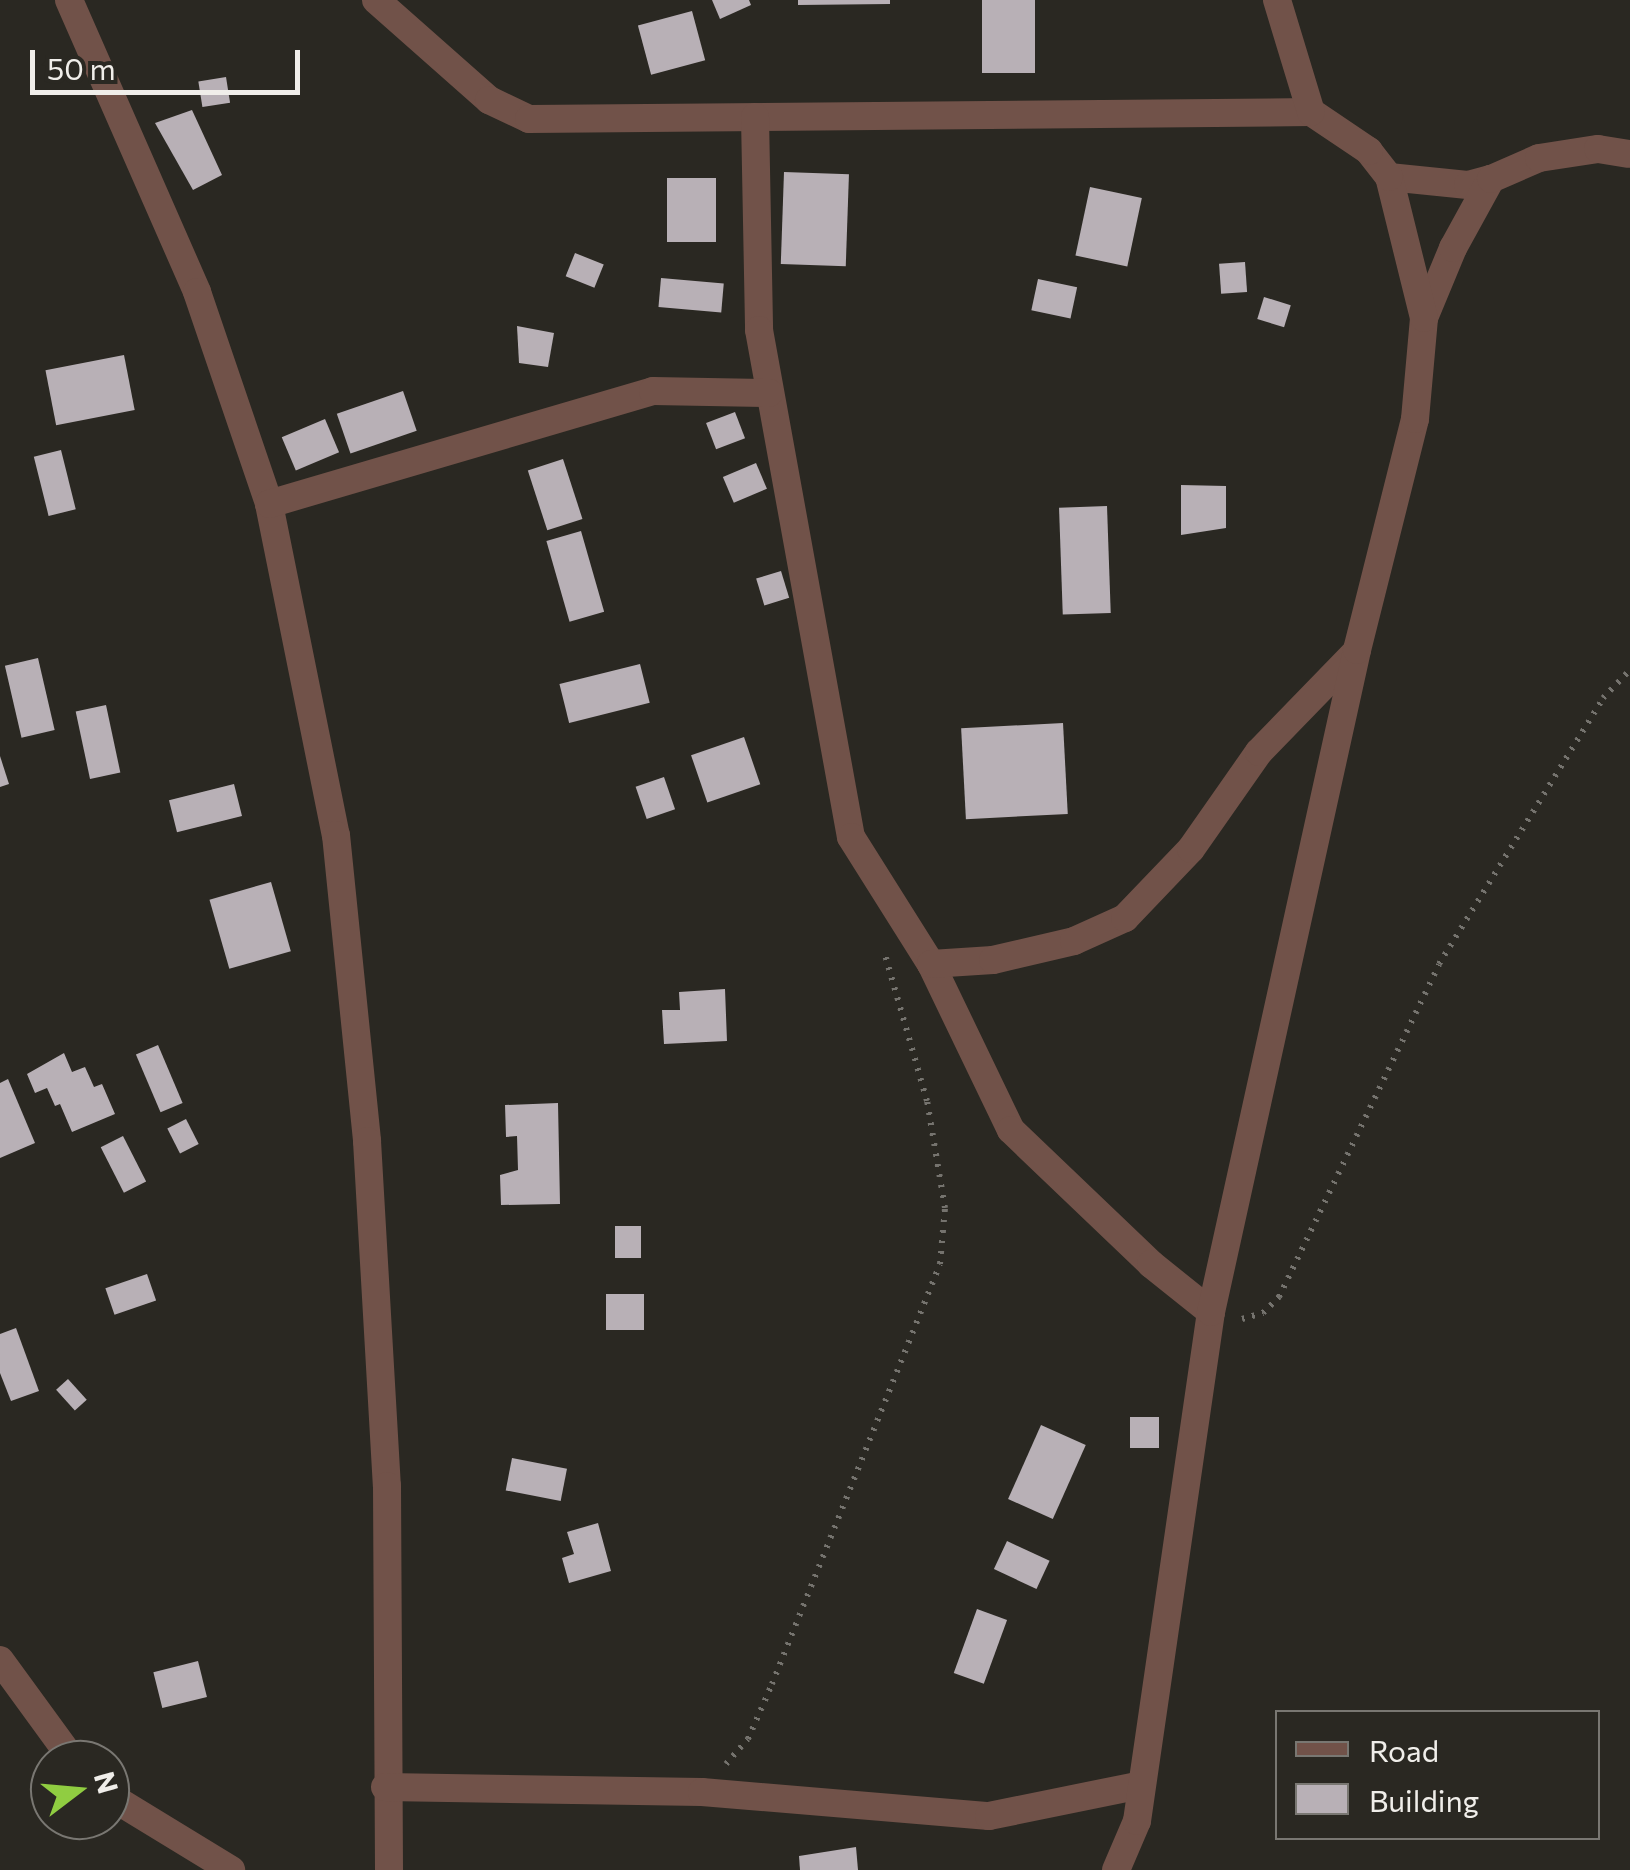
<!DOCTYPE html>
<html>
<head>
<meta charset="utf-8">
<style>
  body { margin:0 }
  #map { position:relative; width:1630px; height:1870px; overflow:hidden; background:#2a2822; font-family:Commissioner,sans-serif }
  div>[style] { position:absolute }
  .building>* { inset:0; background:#b8b0b6; transform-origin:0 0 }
  .path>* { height:6px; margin-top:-3px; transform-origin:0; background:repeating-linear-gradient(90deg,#75736e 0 2.5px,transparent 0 10.5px) }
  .minor>* { height:28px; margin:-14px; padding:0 14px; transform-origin:14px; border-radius:14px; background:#715249 }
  span { translate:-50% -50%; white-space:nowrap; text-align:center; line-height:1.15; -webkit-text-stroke:10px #2a2822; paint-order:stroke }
  .legend { position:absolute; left:1275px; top:1710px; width:325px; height:130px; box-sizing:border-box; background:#2a2822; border:2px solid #797772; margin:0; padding:12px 18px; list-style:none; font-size:30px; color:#f0eeea }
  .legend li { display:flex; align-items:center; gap:20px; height:50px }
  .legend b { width:50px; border:2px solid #797772 }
  .north { position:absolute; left:30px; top:1740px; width:100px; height:100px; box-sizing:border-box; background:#2a2822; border:2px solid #797772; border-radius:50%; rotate:74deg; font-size:28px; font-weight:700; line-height:40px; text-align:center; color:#f0eeea }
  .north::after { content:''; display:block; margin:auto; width:35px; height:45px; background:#90cd41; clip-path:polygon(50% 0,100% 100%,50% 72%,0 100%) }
  .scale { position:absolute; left:30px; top:50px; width:270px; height:45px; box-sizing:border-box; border:5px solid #f0eeea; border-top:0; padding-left:12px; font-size:30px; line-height:35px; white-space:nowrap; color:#f0eeea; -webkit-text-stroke:8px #2a2822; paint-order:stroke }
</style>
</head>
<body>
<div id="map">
  <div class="building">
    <div style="clip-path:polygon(712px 0,749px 0,751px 5px,720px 19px)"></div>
    <div style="clip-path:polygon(798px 0,890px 0,890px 4px,798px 5px)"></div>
    <div style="left:982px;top:0;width:53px;height:73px"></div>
    <div style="left:692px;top:11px;width:51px;height:56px;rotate:75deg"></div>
    <div style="left:226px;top:77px;width:26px;height:28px;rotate:81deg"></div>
    <div style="clip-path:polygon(192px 110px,222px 175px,193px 190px,155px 123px)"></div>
    <div style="left:784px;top:172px;width:65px;height:92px;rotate:2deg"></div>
    <div style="left:667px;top:178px;width:49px;height:64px"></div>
    <div style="left:1090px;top:187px;width:53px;height:70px;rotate:12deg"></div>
    <div style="left:575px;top:253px;width:31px;height:25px;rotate:22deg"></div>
    <div style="left:1245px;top:262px;width:30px;height:26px;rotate:86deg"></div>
    <div style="left:661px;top:278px;width:63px;height:29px;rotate:5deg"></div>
    <div style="left:1038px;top:279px;width:40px;height:32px;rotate:12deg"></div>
    <div style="left:1264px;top:297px;width:28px;height:23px;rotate:17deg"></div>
    <div style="clip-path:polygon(517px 326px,554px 333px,548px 367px,519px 363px)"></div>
    <div style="left:124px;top:355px;width:56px;height:80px;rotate:79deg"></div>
    <div style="left:403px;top:391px;width:42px;height:70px;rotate:71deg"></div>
    <div style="left:735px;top:412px;width:28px;height:31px;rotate:69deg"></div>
    <div style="left:325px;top:419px;width:36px;height:47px;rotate:67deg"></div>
    <div style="left:61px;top:450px;width:61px;height:28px;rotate:76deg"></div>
    <div style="left:563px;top:459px;width:63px;height:37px;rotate:72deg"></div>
    <div style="left:756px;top:463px;width:28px;height:36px;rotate:67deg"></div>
    <div style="clip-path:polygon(1181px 485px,1226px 486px,1226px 528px,1181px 535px)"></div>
    <div style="left:1107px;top:506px;width:107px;height:48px;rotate:88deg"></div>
    <div style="left:581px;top:531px;width:84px;height:36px;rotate:74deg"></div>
    <div style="left:781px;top:571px;width:28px;height:26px;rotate:73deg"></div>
    <div style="left:38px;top:658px;width:74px;height:34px;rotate:77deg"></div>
    <div style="left:640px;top:664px;width:40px;height:83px;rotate:76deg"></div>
    <div style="left:106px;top:705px;width:69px;height:31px;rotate:78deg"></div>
    <div style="left:1063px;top:723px;width:91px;height:102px;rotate:87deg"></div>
    <div style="left:744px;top:737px;width:50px;height:56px;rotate:71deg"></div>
    <div style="clip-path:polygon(0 756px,9px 784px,0 787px)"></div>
    <div style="left:664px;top:777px;width:34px;height:30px;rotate:71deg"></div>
    <div style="left:234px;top:784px;width:33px;height:67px;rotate:76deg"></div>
    <div style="left:271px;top:882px;width:72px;height:64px;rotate:74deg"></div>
    <div style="clip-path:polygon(725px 989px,727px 1041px,664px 1044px,662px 1010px,680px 1010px,679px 992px)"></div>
    <div style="left:158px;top:1045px;width:63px;height:24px;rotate:67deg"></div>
    <div style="clip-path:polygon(64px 1053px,72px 1072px,85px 1067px,94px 1087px,102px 1084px,115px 1114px,72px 1132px,60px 1104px,55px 1106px,47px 1088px,35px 1093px,27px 1074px)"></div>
    <div style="clip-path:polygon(8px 1079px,35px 1143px,0 1158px,0 1083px)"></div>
    <div style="clip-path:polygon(558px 1103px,560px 1204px,501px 1205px,500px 1175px,518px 1170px,517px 1136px,506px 1137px,505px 1105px)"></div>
    <div style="left:186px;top:1119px;width:28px;height:21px;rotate:63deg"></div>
    <div style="left:123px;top:1136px;width:51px;height:25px;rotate:63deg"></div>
    <div style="left:615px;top:1226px;width:26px;height:32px"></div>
    <div style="left:147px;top:1274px;width:28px;height:44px;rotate:71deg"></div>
    <div style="left:606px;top:1294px;width:38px;height:36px"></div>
    <div style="clip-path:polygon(16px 1328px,39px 1391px,11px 1401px,0 1373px,0 1334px)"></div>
    <div style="left:68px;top:1379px;width:28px;height:16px;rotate:48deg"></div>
    <div style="left:1130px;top:1417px;width:29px;height:31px"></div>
    <div style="left:1041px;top:1425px;width:49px;height:81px;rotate:24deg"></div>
    <div style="left:512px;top:1458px;width:56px;height:33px;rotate:11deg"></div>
    <div style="clip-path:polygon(598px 1523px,611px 1571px,569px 1583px,562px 1558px,574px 1554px,567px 1532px)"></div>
    <div style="left:1007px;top:1541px;width:47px;height:31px;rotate:25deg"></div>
    <div style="left:977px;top:1609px;width:32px;height:68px;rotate:20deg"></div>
    <div style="left:198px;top:1661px;width:37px;height:46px;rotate:76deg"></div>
    <div style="clip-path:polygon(856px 1847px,858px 1870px,800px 1870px,799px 1856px)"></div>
  </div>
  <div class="path">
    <div style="left:1242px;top:1319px;width:22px;rotate:-16deg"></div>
    <div style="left:1263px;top:1313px;width:23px;rotate:-45deg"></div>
    <div style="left:1279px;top:1297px;width:369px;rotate:-64.3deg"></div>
    <div style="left:1439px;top:964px;width:312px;rotate:-58.3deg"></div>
    <div style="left:1603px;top:698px;width:39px;rotate:-46deg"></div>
    <div style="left:726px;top:1764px;width:33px;rotate:-49deg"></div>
    <div style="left:748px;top:1739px;width:60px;rotate:-66.4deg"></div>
    <div style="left:772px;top:1684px;width:452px;rotate:-68.2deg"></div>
    <div style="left:940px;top:1264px;width:56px;rotate:-84.9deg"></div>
    <div style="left:945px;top:1208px;width:109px;rotate:-99.5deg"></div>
    <div style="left:927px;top:1101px;width:152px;rotate:-106deg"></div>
  </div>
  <div class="minor">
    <div style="left:69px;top:0;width:319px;rotate:66.3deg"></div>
    <div style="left:197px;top:292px;width:224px;rotate:71.2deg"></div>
    <div style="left:269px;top:504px;width:338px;rotate:78.6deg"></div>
    <div style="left:336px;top:835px;width:308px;rotate:84.2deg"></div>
    <div style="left:367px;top:1141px;width:346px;rotate:86.7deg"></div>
    <div style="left:387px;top:1486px;width:384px;rotate:89.7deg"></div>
    <div style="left:376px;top:0;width:151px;rotate:41.5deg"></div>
    <div style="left:489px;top:100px;width:44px;rotate:25.4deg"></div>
    <div style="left:529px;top:119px;width:782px;rotate:-0.51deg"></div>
    <div style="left:755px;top:117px;width:213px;rotate:88.9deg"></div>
    <div style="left:759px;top:330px;width:515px;rotate:79.72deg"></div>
    <div style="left:851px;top:837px;width:150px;rotate:57.8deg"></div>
    <div style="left:931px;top:964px;width:184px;rotate:64.3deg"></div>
    <div style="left:1011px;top:1130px;width:194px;rotate:43.7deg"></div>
    <div style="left:1151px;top:1264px;width:77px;rotate:38.7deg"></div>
    <div style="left:1389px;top:177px;width:79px;rotate:5.8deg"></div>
    <div style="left:1468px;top:185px;width:24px;rotate:-15deg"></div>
    <div style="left:1424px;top:318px;width:76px;rotate:-67.5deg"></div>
    <div style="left:1453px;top:248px;width:79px;rotate:-61.2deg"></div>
    <div style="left:1491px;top:179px;width:52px;rotate:-23.6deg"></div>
    <div style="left:1539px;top:158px;width:60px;rotate:-8.7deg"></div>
    <div style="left:1598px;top:149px;width:31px;rotate:9deg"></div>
    <div style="left:269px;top:504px;width:400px;rotate:-16.4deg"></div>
    <div style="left:653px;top:391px;width:116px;rotate:1deg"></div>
    <div style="left:931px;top:964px;width:62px;rotate:-3.7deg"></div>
    <div style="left:993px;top:960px;width:83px;rotate:-13.2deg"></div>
    <div style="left:1074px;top:941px;width:56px;rotate:-24.3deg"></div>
    <div style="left:1125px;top:918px;width:95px;rotate:-46.3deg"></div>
    <div style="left:1191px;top:849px;width:118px;rotate:-55deg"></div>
    <div style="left:1259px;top:752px;width:138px;rotate:-45.9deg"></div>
    <div style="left:0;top:1660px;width:124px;rotate:53.9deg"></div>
    <div style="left:385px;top:1787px;width:317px;rotate:0.9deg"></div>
    <div style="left:702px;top:1792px;width:288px;rotate:4.8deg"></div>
    <div style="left:989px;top:1816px;width:155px;rotate:-11.5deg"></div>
    <div style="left:110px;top:1796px;width:142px;rotate:31.4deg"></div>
    <div style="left:1116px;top:1870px;width:53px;rotate:-66.8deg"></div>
    <div style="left:1137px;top:1821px;width:514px;rotate:-81.73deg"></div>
    <div style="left:1211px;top:1312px;width:678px;rotate:-77.56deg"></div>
    <div style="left:1357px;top:650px;width:238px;rotate:-75.9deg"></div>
    <div style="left:1415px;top:419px;width:101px;rotate:-84.9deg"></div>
    <div style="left:1424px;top:318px;width:145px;rotate:-103.9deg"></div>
    <div style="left:1389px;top:177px;width:33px;rotate:-128deg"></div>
    <div style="left:1369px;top:151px;width:70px;rotate:-146.1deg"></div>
    <div style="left:1311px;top:112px;width:117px;rotate:-106.9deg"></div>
  </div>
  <ul class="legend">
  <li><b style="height:12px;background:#715249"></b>Road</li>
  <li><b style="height:28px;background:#b8b0b6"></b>Building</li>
  </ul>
  <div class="north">N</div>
  <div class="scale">50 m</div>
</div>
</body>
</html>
